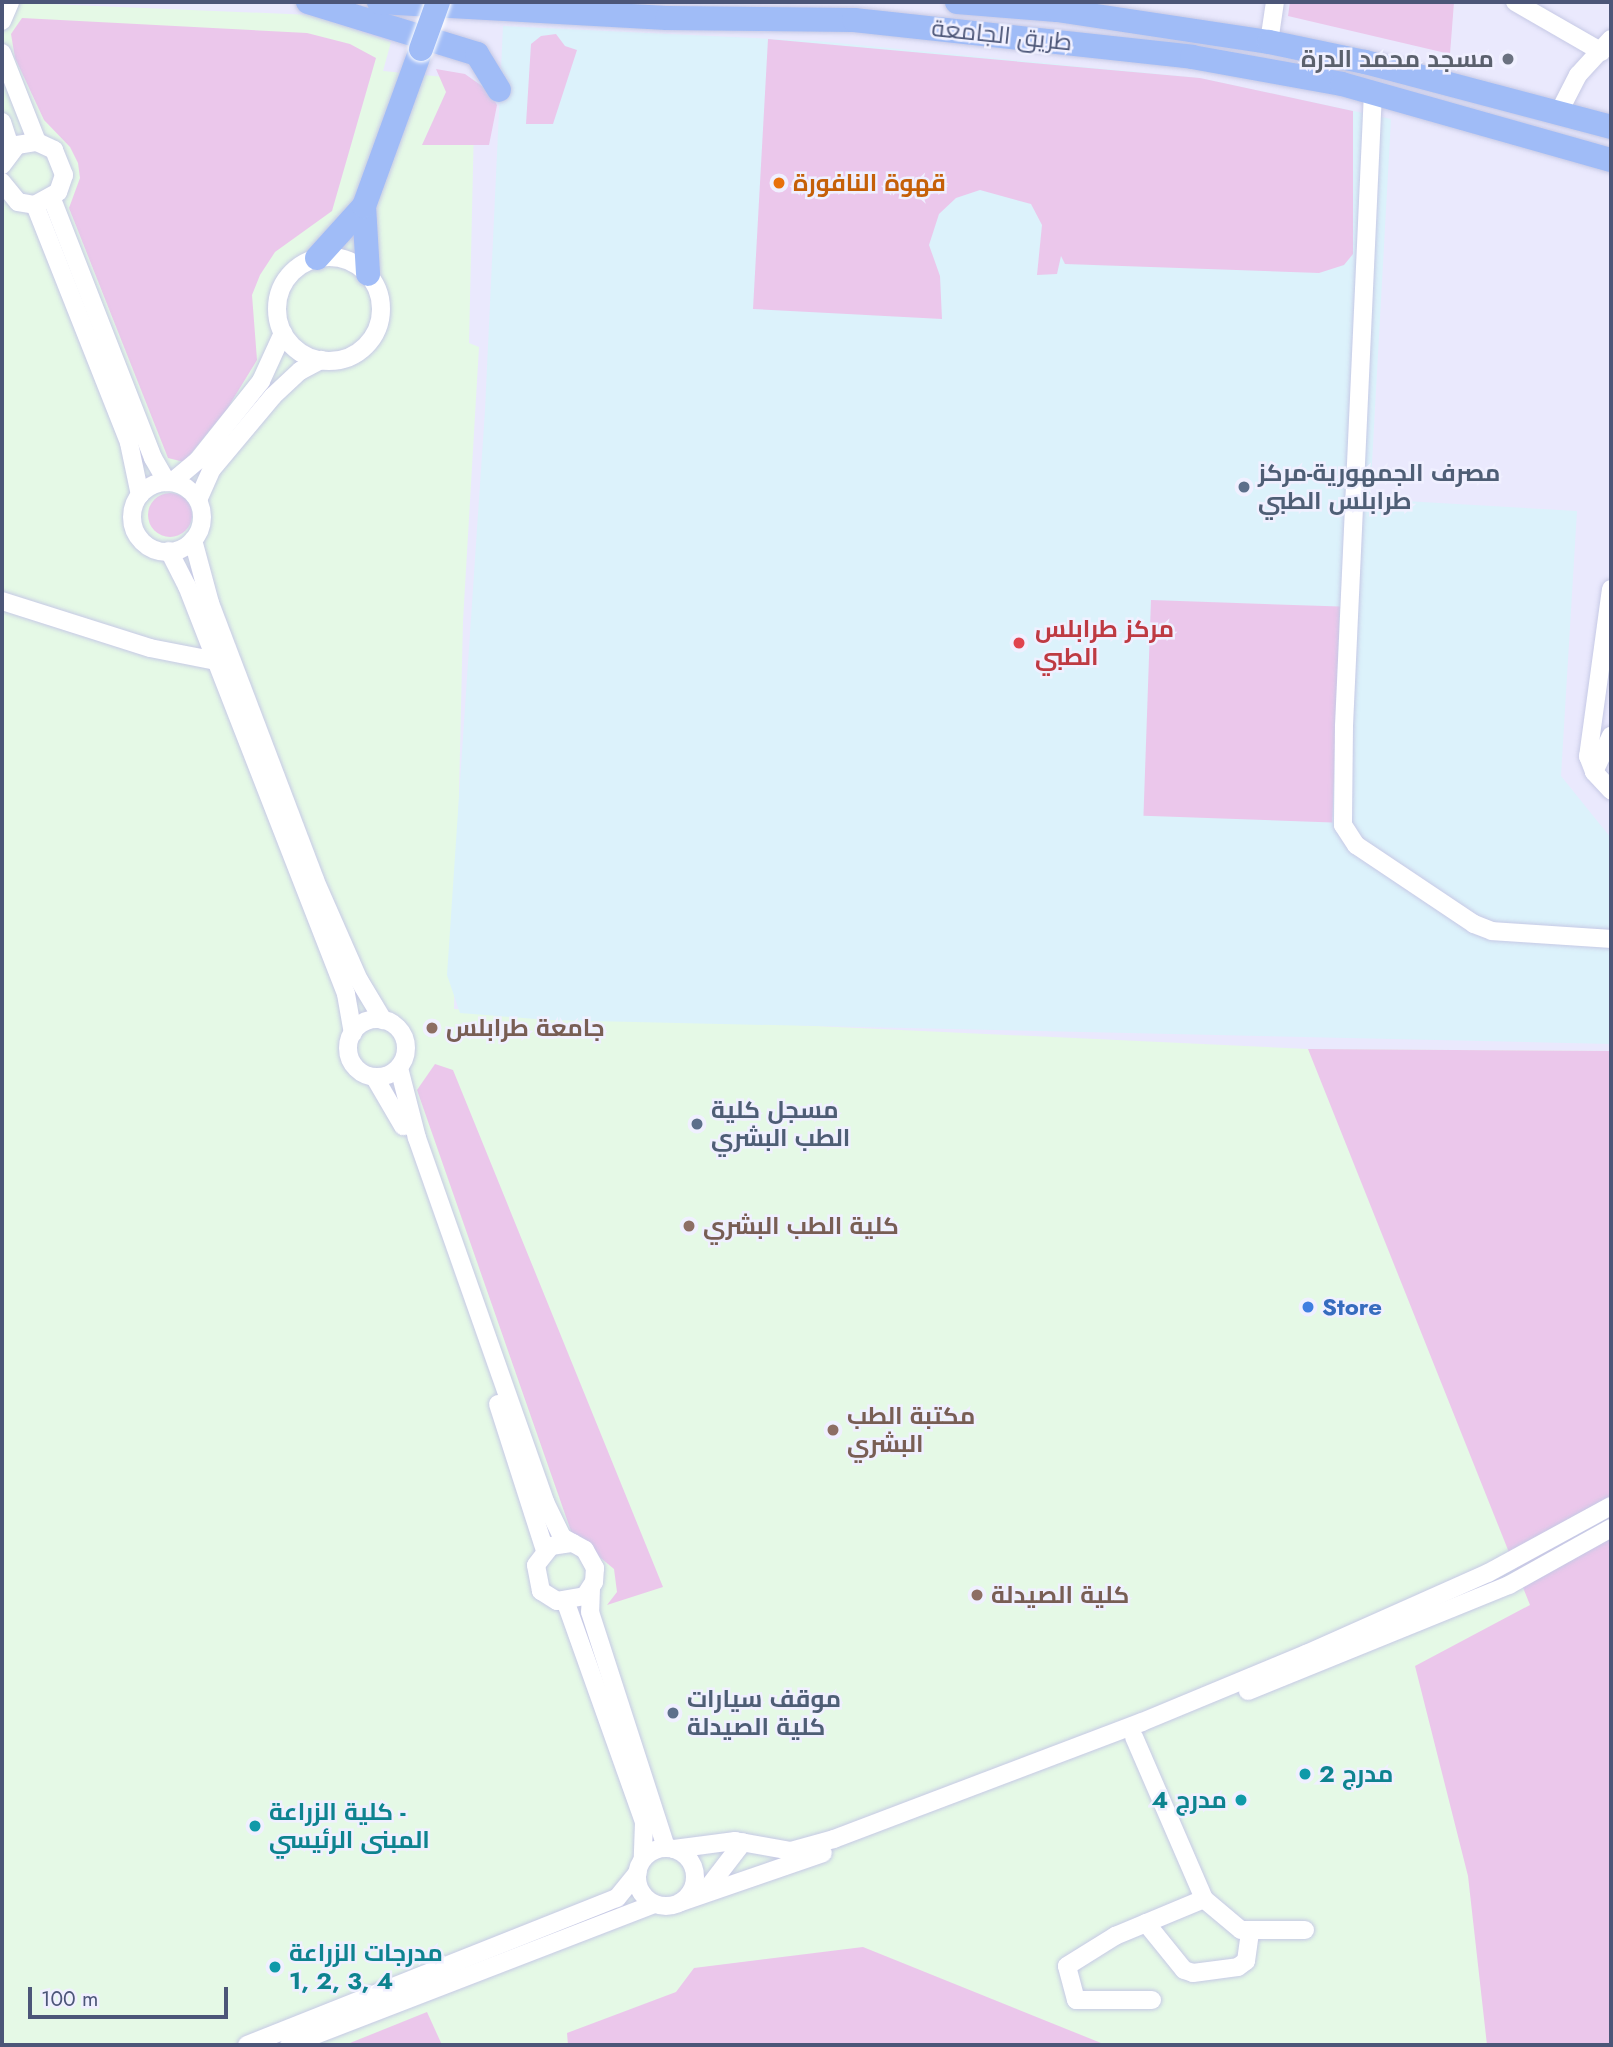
<!DOCTYPE html>
<html>
<head>
<meta charset="utf-8">
<style>
  body { margin:0 }
  #map { position:relative; width:1613px; height:2047px; overflow:hidden; background:#eae9fd; font-family:Jost,Cairo,sans-serif }
  div>[style] { position:absolute }
  .education>* { inset:0; background:#e5f9e6 }
  .medical>* { inset:0; background:#dcf2fb }
  .green>* { inset:0; background:#ebc7eb; transform-origin:0 0 }
  .round { border-radius:50% }
  .roads { filter:drop-shadow(0 0 2px #c6c9e5) drop-shadow(0 0 2px #c6c9e5) }
  .minor>* { height:18px; margin:-9px; padding:0 9px; transform-origin:9px; border-radius:9px; background:#fff }
  .minor>.ring { margin:-9px; padding:0; box-sizing:content-box; background:none; border:18px solid #fff; border-radius:50% }
  .highway>* { height:24px; margin:-12px; padding:0 12px; transform-origin:12px; border-radius:12px; background:#a0bcf7 }
  .bridges { filter:drop-shadow(0 0 2px #fff) drop-shadow(0 0 2px #fff) }
  .highway-bridge>* { height:24px; margin:-12px; padding:0 12px; transform-origin:12px; border-radius:12px; background:#a0bcf7 }
  .dots>* { width:19px; height:19px; translate:-50% -50%; box-sizing:border-box; border:4px solid #f0f0ff; border-radius:50% }
  span { translate:-50% -50%; white-space:nowrap; text-align:center; line-height:1.15; -webkit-text-stroke:5px #f0f0ff; paint-order:stroke }
  .street-label { font-size:24px; color:#4c5678 }
  .worship-label { font-size:24px; color:#5b616d; font-weight:700 }
  .right { translate:-100% -50%; text-align:right }
  .food-label { font-size:24px; color:#c56008; font-weight:700 }
  .left { translate:0 -50%; text-align:left }
  .service-label { font-size:24px; color:#4e5e75; font-weight:700 }
  .health-label { font-size:24px; color:#be3a42; font-weight:700 }
  .education-label { font-size:24px; color:#785e54; font-weight:700 }
  .shop-label { font-size:24px; color:#366cbe; font-weight:700 }
  .culture-label { font-size:24px; color:#0d838f; font-weight:700 }
  .frame { position:absolute; inset:0; border:4px solid #4c5678; pointer-events:none }
  .scale { position:absolute; left:28px; top:1987px; width:200px; height:32px; box-sizing:border-box; border:4px solid #4c5678; border-top:0; padding-left:9px; font-size:21px; line-height:24px; white-space:nowrap; color:#4c5678; -webkit-text-stroke:5px #f0f0ff; paint-order:stroke }
</style>
</head>
<body>
<div id="map">
  <div class="education">
    <div style="clip-path:polygon(2px 2px,312px 15px,391px 42px,383px 71px,475px 80px,469px 343px,479px 347px,463px 621px,454px 1009px,1308px 1049px,1611px 1051px,1611px 2045px,2px 2045px)"></div>
  </div>
  <div class="medical">
    <div style="clip-path:polygon(503px 26px,816px 41px,1200px 78px,1391px 119px,1370px 499px,1577px 511px,1561px 776px,1611px 838px,1611px 1044px,548px 1020px,460px 1013px,447px 975px,485px 410px)"></div>
  </div>
  <div class="green">
    <div style="clip-path:polygon(1290px 2px,1454px 2px,1450px 54px,1288px 16px)"></div>
    <div style="clip-path:polygon(22px 18px,307px 33px,350px 44px,376px 58px,332px 211px,275px 252px,260px 275px,252px 295px,257px 360px,227px 409px,184px 462px,168px 458px,69px 208px,80px 178px,78px 163px,70px 147px,44px 120px,15px 58px,11px 34px)"></div>
    <div style="clip-path:polygon(556px 34px,565px 46px,577px 50px,553px 124px,526px 124px,531px 44px,541px 36px)"></div>
    <div style="clip-path:polygon(768px 39px,1200px 78px,1353px 111px,1353px 254px,1344px 265px,1319px 273px,1065px 264px,1061px 256px,1057px 274px,1037px 275px,1042px 225px,1031px 204px,980px 190px,956px 198px,939px 214px,929px 245px,940px 276px,942px 319px,753px 309px)"></div>
    <div style="clip-path:polygon(436px 69px,465px 74px,489px 91px,497px 105px,489px 145px,422px 145px,446px 92px)"></div>
    <div class="round" style="left:148px;top:493px;width:44px;height:44px"></div>
    <div style="left:1151px;top:600px;width:189px;height:216px;rotate:2deg"></div>
    <div style="clip-path:polygon(1308px 1049px,1611px 1051px,1611px 2045px,1487px 2045px,1468px 1876px,1415px 1666px,1530px 1605px)"></div>
    <div style="clip-path:polygon(435px 1064px,453px 1070px,663px 1587px,607px 1605px,617px 1592px,614px 1569px,572px 1534px,417px 1090px)"></div>
    <div style="clip-path:polygon(863px 1947px,1106px 2045px,568px 2045px,567px 2033px,676px 1992px,694px 1968px)"></div>
    <div style="clip-path:polygon(427px 2012px,442px 2045px,345px 2045px)"></div>
  </div>
  <div class="roads">
    <div class="minor">
      <div style="left:1515px;top:2px;width:100px;rotate:29.9deg"></div>
      <div style="left:2px;top:21px;width:21px;rotate:-67deg"></div>
      <div style="left:1269px;top:42px;width:40px;rotate:-81.5deg"></div>
      <div style="left:2px;top:53px;width:96px;rotate:68.5deg"></div>
      <div style="left:1373px;top:92px;width:635px;rotate:92.62deg"></div>
      <div style="left:1344px;top:726px;width:99px;rotate:90.6deg"></div>
      <div style="left:1343px;top:825px;width:24px;rotate:57deg"></div>
      <div style="left:1356px;top:845px;width:142px;rotate:33.8deg"></div>
      <div style="left:1474px;top:924px;width:19px;rotate:21deg"></div>
      <div style="left:1492px;top:931px;width:119px;rotate:3.8deg"></div>
      <div style="left:1559px;top:112px;width:42px;rotate:-62.8deg"></div>
      <div style="left:1578px;top:75px;width:49px;rotate:-47.5deg"></div>
      <div style="left:2px;top:122px;width:28px;rotate:72deg"></div>
      <div style="left:2px;top:165px;width:25px;rotate:-53deg"></div>
      <div style="left:17px;top:145px;width:20px;rotate:-9deg"></div>
      <div style="left:37px;top:142px;width:19px;rotate:25deg"></div>
      <div style="left:54px;top:150px;width:27px;rotate:68deg"></div>
      <div style="left:64px;top:175px;width:18px;rotate:109deg"></div>
      <div style="left:58px;top:192px;width:26px;rotate:151deg"></div>
      <div style="left:35px;top:205px;width:17px;rotate:-170deg"></div>
      <div style="left:18px;top:202px;width:26px;rotate:-129deg"></div>
      <div style="left:52px;top:199px;width:278px;rotate:68.7deg"></div>
      <div style="left:153px;top:458px;width:28px;rotate:60deg"></div>
      <div style="left:35px;top:205px;width:256px;rotate:68.4deg"></div>
      <div style="left:129px;top:443px;width:53px;rotate:78.1deg"></div>
      <div class="ring" style="left:277px;top:257px;width:86px;height:86px"></div>
      <div style="left:172px;top:482px;width:34px;rotate:-40deg"></div>
      <div style="left:198px;top:460px;width:101px;rotate:-51.4deg"></div>
      <div style="left:261px;top:381px;width:53px;rotate:-65.4deg"></div>
      <div class="ring" style="left:132px;top:482px;width:52px;height:52px"></div>
      <div style="left:198px;top:500px;width:34px;rotate:-66deg"></div>
      <div style="left:212px;top:469px;width:95px;rotate:-50.1deg"></div>
      <div style="left:273px;top:396px;width:37px;rotate:-43deg"></div>
      <div style="left:300px;top:371px;width:24px;rotate:-28deg"></div>
      <div style="left:193px;top:540px;width:65px;rotate:74.9deg"></div>
      <div style="left:210px;top:603px;width:296px;rotate:69.2deg"></div>
      <div style="left:315px;top:880px;width:109px;rotate:66.3deg"></div>
      <div style="left:359px;top:980px;width:47px;rotate:59deg"></div>
      <div style="left:169px;top:551px;width:39px;rotate:63deg"></div>
      <div style="left:187px;top:586px;width:438px;rotate:68.7deg"></div>
      <div style="left:346px;top:994px;width:40px;rotate:80deg"></div>
      <div style="left:1611px;top:589px;width:169px;rotate:97.8deg"></div>
      <div style="left:1588px;top:756px;width:17px;rotate:69deg"></div>
      <div style="left:1594px;top:772px;width:25px;rotate:47deg"></div>
      <div style="left:2px;top:601px;width:155px;rotate:17.6deg"></div>
      <div style="left:150px;top:648px;width:67px;rotate:11.1deg"></div>
      <div style="left:1594px;top:772px;width:40px;rotate:-65deg"></div>
      <div class="ring" style="left:348px;top:1019px;width:40px;height:40px"></div>
      <div style="left:399px;top:1068px;width:72px;rotate:75.6deg"></div>
      <div style="left:417px;top:1138px;width:386px;rotate:70.6deg"></div>
      <div style="left:545px;top:1502px;width:39px;rotate:64deg"></div>
      <div style="left:562px;top:1537px;width:26px;rotate:29deg"></div>
      <div style="left:585px;top:1550px;width:21px;rotate:61deg"></div>
      <div style="left:595px;top:1568px;width:14px;rotate:94deg"></div>
      <div style="left:594px;top:1582px;width:17px;rotate:123deg"></div>
      <div style="left:585px;top:1596px;width:28px;rotate:170deg"></div>
      <div style="left:557px;top:1601px;width:19px;rotate:-148deg"></div>
      <div style="left:541px;top:1591px;width:26px;rotate:-101deg"></div>
      <div style="left:536px;top:1565px;width:24px;rotate:-52deg"></div>
      <div style="left:551px;top:1546px;width:22px;rotate:-8deg"></div>
      <div style="left:375px;top:1078px;width:56px;rotate:59.7deg"></div>
      <div style="left:498px;top:1404px;width:153px;rotate:72.2deg"></div>
      <div style="left:591px;top:1588px;width:24px;rotate:92deg"></div>
      <div style="left:590px;top:1612px;width:248px;rotate:72.1deg"></div>
      <div style="left:566px;top:1603px;width:232px;rotate:70.4deg"></div>
      <div style="left:644px;top:1822px;width:37px;rotate:92deg"></div>
      <div style="left:1248px;top:1691px;width:282px;rotate:-22.1deg"></div>
      <div style="left:1509px;top:1585px;width:117px;rotate:-29.2deg"></div>
      <div style="left:1134px;top:1737px;width:176px;rotate:66.6deg"></div>
      <div style="left:1204px;top:1899px;width:48px;rotate:40deg"></div>
      <div style="left:1241px;top:1930px;width:64px"></div>
      <div class="ring" style="left:637px;top:1848px;width:40px;height:40px"></div>
      <div style="left:674px;top:1849px;width:62px;rotate:-7.5deg"></div>
      <div style="left:735px;top:1841px;width:57px;rotate:10.1deg"></div>
      <div style="left:791px;top:1851px;width:45px;rotate:-15.6deg"></div>
      <div style="left:834px;top:1839px;width:329px;rotate:-20.8deg"></div>
      <div style="left:1142px;top:1722px;width:178px;rotate:-22.5deg"></div>
      <div style="left:1306px;top:1654px;width:199px;rotate:-24deg"></div>
      <div style="left:1488px;top:1573px;width:140px;rotate:-28.6deg"></div>
      <div style="left:707px;top:1889px;width:59px;rotate:-52.5deg"></div>
      <div style="left:681px;top:1902px;width:150px;rotate:-19deg"></div>
      <div style="left:1146px;top:1923px;width:60px;rotate:51deg"></div>
      <div style="left:1184px;top:1970px;width:9px;rotate:18deg"></div>
      <div style="left:1193px;top:1973px;width:45px;rotate:-7.6deg"></div>
      <div style="left:1238px;top:1967px;width:10px;rotate:-37deg"></div>
      <div style="left:1246px;top:1961px;width:30px;rotate:-82deg"></div>
      <div style="left:1152px;top:2000px;width:76px;rotate:180deg"></div>
      <div style="left:1076px;top:2000px;width:35px;rotate:-105deg"></div>
      <div style="left:1067px;top:1966px;width:57px;rotate:-32deg"></div>
      <div style="left:1115px;top:1936px;width:96px;rotate:-22.6deg"></div>
      <div style="left:247px;top:2045px;width:398px;rotate:-21.7deg"></div>
      <div style="left:617px;top:1898px;width:33px;rotate:-51deg"></div>
      <div style="left:289px;top:2045px;width:392px;rotate:-21.1deg"></div>
    </div>
    <div class="highway">
      <div style="left:308px;top:2px;width:177px;rotate:17.1deg"></div>
      <div style="left:477px;top:54px;width:42px;rotate:58.6deg"></div>
      <div style="left:379px;top:2px;width:288px;rotate:3.2deg"></div>
      <div style="left:667px;top:18px;width:187px;rotate:0.6deg"></div>
      <div style="left:854px;top:20px;width:340px;rotate:6.2deg"></div>
      <div style="left:1192px;top:57px;width:152px;rotate:10.2deg"></div>
      <div style="left:1342px;top:84px;width:280px;rotate:15.8deg"></div>
      <div style="left:957px;top:2px;width:100px;rotate:4.6deg"></div>
      <div style="left:1057px;top:10px;width:214px;rotate:8.6deg"></div>
      <div style="left:1269px;top:42px;width:98px;rotate:11.8deg"></div>
      <div style="left:1365px;top:62px;width:254px;rotate:14.8deg"></div>
      <div style="left:364px;top:206px;width:68px;rotate:86.6deg"></div>
      <div style="left:317px;top:258px;width:70px;rotate:-47.9deg"></div>
      <div style="left:364px;top:206px;width:167px;rotate:-70deg"></div>
    </div>
  </div>
  <div class="bridges">
    <div class="highway-bridge">
      <div style="left:421px;top:49px;width:50px;rotate:-70.1deg"></div>
    </div>
  </div>
  <div class="dots">
    <div style="left:1508px;top:59px;background:#6b7280"></div>
    <div style="left:779px;top:183px;background:#e8710a"></div>
    <div style="left:1244px;top:487px;background:#5c6f8a"></div>
    <div style="left:1019px;top:643px;background:#e0444e"></div>
    <div style="left:432px;top:1028px;background:#8d6e63"></div>
    <div style="left:697px;top:1124px;background:#5c6f8a"></div>
    <div style="left:689px;top:1226px;background:#8d6e63"></div>
    <div style="left:1308px;top:1307px;background:#3f7fe0"></div>
    <div style="left:833px;top:1430px;background:#8d6e63"></div>
    <div style="left:977px;top:1595px;background:#8d6e63"></div>
    <div style="left:673px;top:1713px;background:#5c6f8a"></div>
    <div style="left:1305px;top:1774px;background:#0f9aa8"></div>
    <div style="left:1241px;top:1800px;background:#0f9aa8"></div>
    <div style="left:255px;top:1826px;background:#0f9aa8"></div>
    <div style="left:275px;top:1967px;background:#0f9aa8"></div>
  </div>
  <div class="street-label">
    <span style="left:1002px;top:35px;rotate:6deg">طريق الجامعة</span>
  </div>
  <div class="worship-label">
    <span class="right" style="left:1494px;top:59px">مسجد محمد الدرة</span>
  </div>
  <div class="food-label">
    <span class="left" style="left:793px;top:183px">قهوة النافورة</span>
  </div>
  <div class="service-label">
    <span class="left" style="left:1258px;top:487px">مصرف الجمهورية-مركز<br>طرابلس الطبي</span>
    <span class="left" style="left:711px;top:1124px">مسجل كلية<br>الطب البشري</span>
    <span class="left" style="left:687px;top:1713px">موقف سيارات<br>كلية الصيدلة</span>
  </div>
  <div class="health-label">
    <span class="left" style="left:1035px;top:643px">مركز طرابلس<br>الطبي</span>
  </div>
  <div class="education-label">
    <span class="left" style="left:446px;top:1028px">جامعة طرابلس</span>
    <span class="left" style="left:703px;top:1226px">كلية الطب البشري</span>
    <span class="left" style="left:847px;top:1430px">مكتبة الطب<br>البشري</span>
    <span class="left" style="left:991px;top:1595px">كلية الصيدلة</span>
  </div>
  <div class="shop-label">
    <span class="left" style="left:1322px;top:1307px">Store</span>
  </div>
  <div class="culture-label">
    <span class="left" style="left:1319px;top:1774px">مدرج 2</span>
    <span class="right" style="left:1227px;top:1800px">مدرج 4</span>
    <span class="left" style="left:269px;top:1826px">كلية الزراعة -<br>المبنى الرئيسي</span>
    <span class="left" style="left:289px;top:1967px">مدرجات الزراعة<br>1, 2, 3, 4</span>
  </div>
  <div class="frame"></div>
  <div class="scale">100 m</div>
</div>
</body>
</html>
